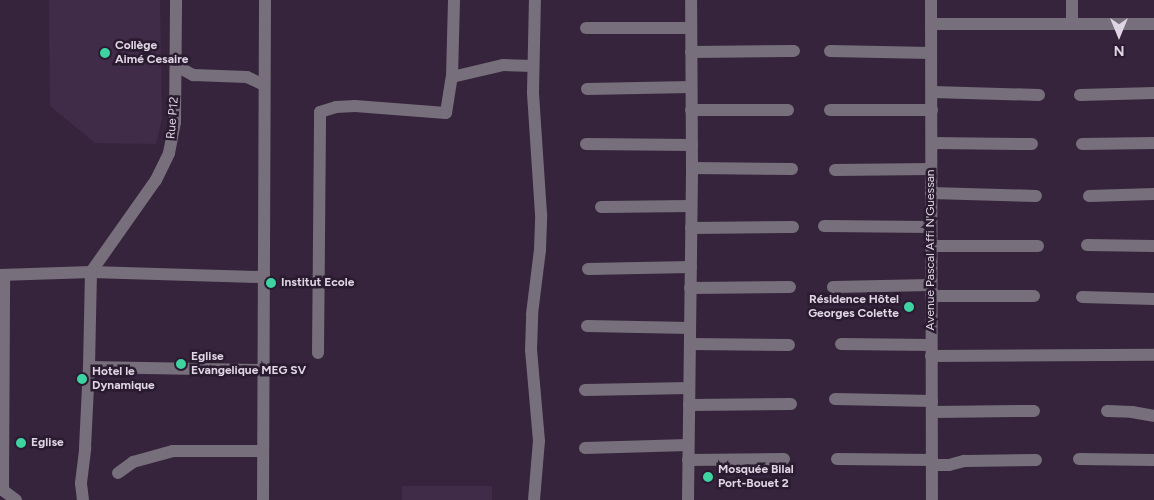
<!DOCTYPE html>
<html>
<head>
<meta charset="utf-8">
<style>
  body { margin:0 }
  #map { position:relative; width:1154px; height:500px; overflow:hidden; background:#35243b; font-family:Figtree,sans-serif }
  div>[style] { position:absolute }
  .built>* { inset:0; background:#402c48; transform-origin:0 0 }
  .minor>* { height:12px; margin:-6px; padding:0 6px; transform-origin:6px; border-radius:6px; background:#776f7b }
  .dots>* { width:14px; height:14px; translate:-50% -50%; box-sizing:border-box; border:2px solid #2a1b30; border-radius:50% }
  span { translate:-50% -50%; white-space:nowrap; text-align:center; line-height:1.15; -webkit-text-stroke:5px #2a1b30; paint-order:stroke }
  .poi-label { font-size:12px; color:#dfd5e3; font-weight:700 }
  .left { translate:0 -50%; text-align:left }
  .right { translate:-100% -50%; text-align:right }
  .street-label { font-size:12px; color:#dfd5e3 }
  .north { position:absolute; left:1094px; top:10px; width:50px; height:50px; -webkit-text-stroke:4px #2a1b30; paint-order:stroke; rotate:180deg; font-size:14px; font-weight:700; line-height:20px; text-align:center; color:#dfd5e3 }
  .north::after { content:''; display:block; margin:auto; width:18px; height:22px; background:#dfd5e3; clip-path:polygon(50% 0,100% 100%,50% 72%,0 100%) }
</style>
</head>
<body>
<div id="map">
  <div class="built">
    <div style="clip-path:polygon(49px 0,160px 0,162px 118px,156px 144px,95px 143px,50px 106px)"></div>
    <div style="left:402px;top:486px;width:90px;height:14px"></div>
  </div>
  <div class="minor">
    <div style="left:931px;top:0;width:500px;rotate:89.89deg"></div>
    <div style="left:1072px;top:22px;width:22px;rotate:-90deg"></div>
    <div style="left:932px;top:24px;width:222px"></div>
    <div style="left:586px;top:28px;width:105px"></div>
    <div style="left:830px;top:51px;width:101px;rotate:1.1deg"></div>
    <div style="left:691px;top:52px;width:103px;rotate:-0.6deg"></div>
    <div style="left:177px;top:61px;width:9px;rotate:58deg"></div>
    <div style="left:182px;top:69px;width:13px;rotate:29deg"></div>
    <div style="left:193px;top:75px;width:54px;rotate:2.1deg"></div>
    <div style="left:247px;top:77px;width:19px;rotate:25deg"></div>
    <div style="left:452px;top:77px;width:52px;rotate:-13.2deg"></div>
    <div style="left:503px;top:65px;width:30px;rotate:2deg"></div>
    <div style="left:587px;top:89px;width:104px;rotate:-1.1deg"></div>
    <div style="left:932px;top:92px;width:107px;rotate:1.6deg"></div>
    <div style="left:1080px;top:95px;width:74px;rotate:-1.5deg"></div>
    <div style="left:691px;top:110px;width:97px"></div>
    <div style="left:830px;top:110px;width:102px"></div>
    <div style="left:932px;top:143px;width:100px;rotate:0.6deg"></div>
    <div style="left:586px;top:144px;width:106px;rotate:0.5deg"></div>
    <div style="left:1082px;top:144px;width:72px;rotate:-0.8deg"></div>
    <div style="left:692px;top:168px;width:100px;rotate:0.6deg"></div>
    <div style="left:835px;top:170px;width:96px;rotate:-0.6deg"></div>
    <div style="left:931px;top:193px;width:105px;rotate:1.6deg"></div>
    <div style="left:1089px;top:196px;width:65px;rotate:-1.8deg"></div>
    <div style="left:601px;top:207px;width:90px;rotate:-0.6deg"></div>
    <div style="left:824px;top:226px;width:107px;rotate:0.5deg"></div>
    <div style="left:691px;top:228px;width:102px;rotate:-0.6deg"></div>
    <div style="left:1087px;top:245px;width:67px;rotate:0.9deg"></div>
    <div style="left:931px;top:246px;width:107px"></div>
    <div style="left:588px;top:269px;width:103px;rotate:-1.1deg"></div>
    <div style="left:91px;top:272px;width:113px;rotate:-54.8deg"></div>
    <div style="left:156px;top:180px;width:30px;rotate:-64deg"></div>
    <div style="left:169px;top:153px;width:32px;rotate:-79deg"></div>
    <div style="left:175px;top:122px;width:122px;rotate:-89.5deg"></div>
    <div style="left:0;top:275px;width:91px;rotate:-1.9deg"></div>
    <div style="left:91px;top:272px;width:173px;rotate:1.7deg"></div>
    <div style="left:833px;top:287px;width:98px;rotate:-1.2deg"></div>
    <div style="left:690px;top:288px;width:100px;rotate:-0.6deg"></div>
    <div style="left:931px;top:296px;width:103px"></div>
    <div style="left:1082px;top:297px;width:72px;rotate:1.6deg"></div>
    <div style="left:587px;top:326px;width:103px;rotate:1.1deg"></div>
    <div style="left:690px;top:344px;width:99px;rotate:0.6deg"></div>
    <div style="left:841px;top:344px;width:90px;rotate:0.6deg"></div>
    <div style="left:318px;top:353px;width:241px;rotate:-89.5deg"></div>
    <div style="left:320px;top:112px;width:17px;rotate:-17deg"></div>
    <div style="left:336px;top:107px;width:19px;rotate:-3deg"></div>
    <div style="left:355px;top:106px;width:91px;rotate:4.4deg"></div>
    <div style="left:446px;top:113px;width:36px;rotate:-81deg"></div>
    <div style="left:452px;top:77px;width:77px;rotate:-88.5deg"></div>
    <div style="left:931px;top:356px;width:223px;rotate:-0.3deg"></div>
    <div style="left:89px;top:367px;width:174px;rotate:1deg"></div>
    <div style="left:585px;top:390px;width:104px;rotate:-1.1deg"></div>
    <div style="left:835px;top:399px;width:97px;rotate:1.2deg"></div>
    <div style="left:689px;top:405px;width:102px;rotate:-0.6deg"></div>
    <div style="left:1107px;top:411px;width:25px;rotate:2deg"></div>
    <div style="left:1132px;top:412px;width:22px;rotate:10deg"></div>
    <div style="left:932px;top:412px;width:102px;rotate:-0.6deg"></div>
    <div style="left:585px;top:448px;width:103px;rotate:-1.7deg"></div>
    <div style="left:837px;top:459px;width:95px;rotate:0.6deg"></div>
    <div style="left:1079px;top:459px;width:75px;rotate:0.8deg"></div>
    <div style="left:688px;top:460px;width:96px;rotate:-0.6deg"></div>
    <div style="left:932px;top:465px;width:17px"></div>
    <div style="left:949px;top:465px;width:16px;rotate:-15deg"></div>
    <div style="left:964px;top:461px;width:72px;rotate:-0.8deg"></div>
    <div style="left:118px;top:473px;width:19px;rotate:-36deg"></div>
    <div style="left:133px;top:462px;width:41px;rotate:-15.4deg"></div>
    <div style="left:173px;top:451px;width:90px"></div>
    <div style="left:0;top:488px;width:20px;rotate:37deg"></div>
    <div style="left:3px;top:490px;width:215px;rotate:-89.7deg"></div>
    <div style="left:83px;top:500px;width:17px;rotate:-97deg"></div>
    <div style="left:81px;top:483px;width:35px;rotate:-83deg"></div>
    <div style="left:85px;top:448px;width:81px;rotate:-87.2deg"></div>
    <div style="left:89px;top:367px;width:95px;rotate:-88.8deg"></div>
    <div style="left:263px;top:500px;width:500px;rotate:-89.77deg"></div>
    <div style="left:534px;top:500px;width:59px;rotate:-85.2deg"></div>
    <div style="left:539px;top:441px;width:91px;rotate:-95deg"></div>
    <div style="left:531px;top:350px;width:36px;rotate:-88deg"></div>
    <div style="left:532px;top:314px;width:64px;rotate:-82.9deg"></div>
    <div style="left:540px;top:250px;width:36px;rotate:-88deg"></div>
    <div style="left:541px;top:214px;width:122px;rotate:-93.8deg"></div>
    <div style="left:533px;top:92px;width:92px;rotate:-88.8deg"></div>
    <div style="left:688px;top:500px;width:332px;rotate:-89.3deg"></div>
    <div style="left:692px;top:168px;width:168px;rotate:-90.3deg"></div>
  </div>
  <div class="dots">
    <div style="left:105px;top:53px;background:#3ed4a2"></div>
    <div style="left:271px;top:283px;background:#3ed4a2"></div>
    <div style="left:909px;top:307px;background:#3ed4a2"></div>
    <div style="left:181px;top:364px;background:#3ed4a2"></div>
    <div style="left:82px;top:379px;background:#3ed4a2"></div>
    <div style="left:21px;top:443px;background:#3ed4a2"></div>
    <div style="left:708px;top:477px;background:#3ed4a2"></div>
  </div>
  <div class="poi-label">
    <span class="left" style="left:115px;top:53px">Collège<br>Aimé Cesaire</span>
    <span class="left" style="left:281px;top:283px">Institut Ecole</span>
    <span class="right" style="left:899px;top:307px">Résidence Hôtel<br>Georges Colette</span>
    <span class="left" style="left:191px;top:364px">Eglise<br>Evangelique MEG SV</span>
    <span class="left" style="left:92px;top:379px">Hotel le<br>Dynamique</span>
    <span class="left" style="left:31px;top:443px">Eglise</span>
    <span class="left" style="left:718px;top:477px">Mosquée Bilal<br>Port-Bouet 2</span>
  </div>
  <div class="street-label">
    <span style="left:173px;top:118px;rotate:-85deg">Rue P12</span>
    <span style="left:931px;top:250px;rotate:-90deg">Avenue Pascal Affi N'Guessan</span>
  </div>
  <div class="north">N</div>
</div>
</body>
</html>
